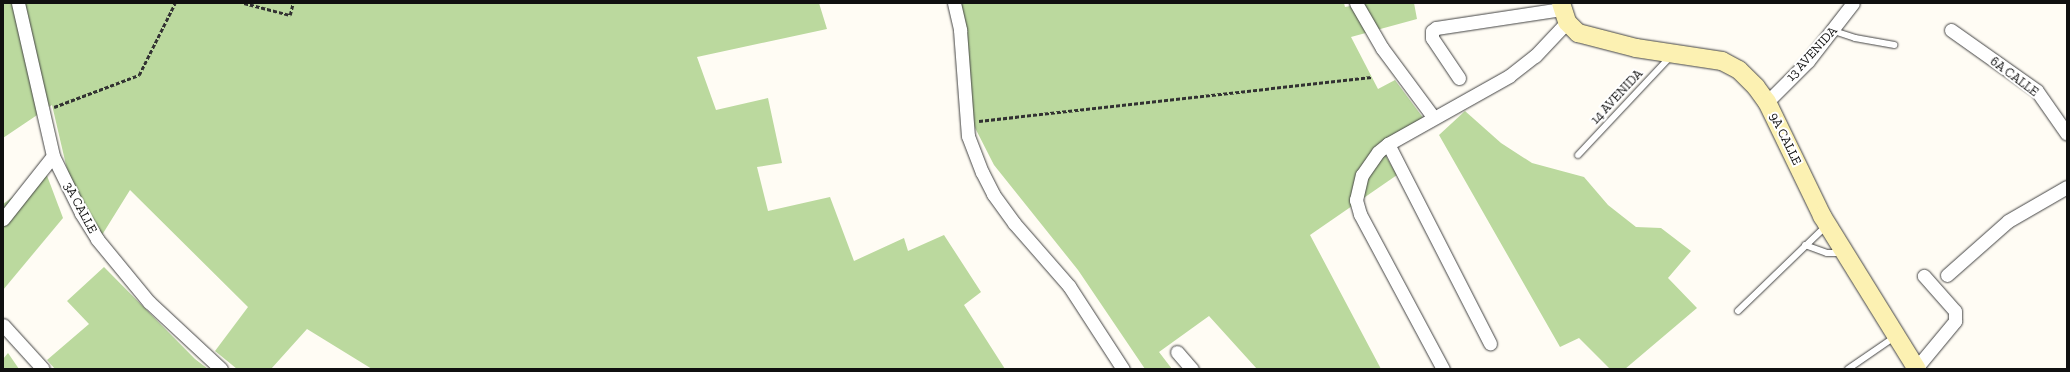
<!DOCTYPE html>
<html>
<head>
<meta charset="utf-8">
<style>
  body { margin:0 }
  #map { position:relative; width:2070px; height:372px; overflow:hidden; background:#fffcf4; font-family:"Zilla Slab",serif }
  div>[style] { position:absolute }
  .forest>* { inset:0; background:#bbd99e }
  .path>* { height:2.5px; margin-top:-1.25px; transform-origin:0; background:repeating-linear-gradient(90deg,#323232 0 4px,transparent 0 6px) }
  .roads { filter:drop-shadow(0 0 1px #434343) drop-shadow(0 0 1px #434343) }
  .lane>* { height:6px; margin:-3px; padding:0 3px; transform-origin:3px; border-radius:3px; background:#fff }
  .street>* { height:13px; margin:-6.5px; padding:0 6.5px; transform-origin:6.5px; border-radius:6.5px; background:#fff }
  .secondary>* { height:18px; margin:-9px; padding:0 9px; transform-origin:9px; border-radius:9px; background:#fcf1b2 }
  span { translate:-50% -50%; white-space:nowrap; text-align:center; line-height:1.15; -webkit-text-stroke:4px #fff; paint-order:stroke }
  .street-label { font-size:13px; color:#101010 }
  .frame { position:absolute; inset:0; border:4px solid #101010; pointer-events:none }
</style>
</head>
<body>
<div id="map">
  <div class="forest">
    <div style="clip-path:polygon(3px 3px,819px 3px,827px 29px,697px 57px,716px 110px,768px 98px,782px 163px,757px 167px,768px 211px,830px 197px,854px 261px,904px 238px,908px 251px,944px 235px,981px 292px,964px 305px,1005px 369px,372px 369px,307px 329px,271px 369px,237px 369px,215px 351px,248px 307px,130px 190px,102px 235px,78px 201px,66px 165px,52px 105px,3px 138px)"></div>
    <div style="clip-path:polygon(953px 3px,1344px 3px,1345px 7px,1368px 3px,1414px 3px,1417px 19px,1351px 37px,1378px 89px,1395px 80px,1424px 119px,1380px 146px,1397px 175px,1310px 235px,1381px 369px,1257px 369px,1209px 316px,1159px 352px,1172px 369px,1145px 369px,1078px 270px,994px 165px,970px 118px)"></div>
    <div style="clip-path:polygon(1465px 111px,1501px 143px,1532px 163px,1584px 177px,1608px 205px,1636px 227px,1661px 228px,1691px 251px,1668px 278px,1697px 308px,1625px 369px,1610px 369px,1579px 338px,1560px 347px,1439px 135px)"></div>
    <div style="clip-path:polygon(46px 173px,63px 218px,3px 290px,3px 204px)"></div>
    <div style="clip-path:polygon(104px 267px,195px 359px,208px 369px,55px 369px,47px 360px,89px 324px,67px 301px)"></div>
    <div style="clip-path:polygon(8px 353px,19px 369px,3px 369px,3px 359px)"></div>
  </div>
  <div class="path">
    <div style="left:244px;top:3px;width:48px;rotate:14.6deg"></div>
    <div style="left:290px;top:15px;width:12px;rotate:-76deg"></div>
    <div style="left:54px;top:107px;width:91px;rotate:-20.6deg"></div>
    <div style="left:139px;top:75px;width:80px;rotate:-63.4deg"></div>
    <div style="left:979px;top:121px;width:395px;rotate:-6.4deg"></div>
  </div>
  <div class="roads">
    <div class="lane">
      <div style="left:1834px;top:31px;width:22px;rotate:18deg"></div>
      <div style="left:1855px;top:38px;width:40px;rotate:10deg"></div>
      <div style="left:1578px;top:155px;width:134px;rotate:-46.8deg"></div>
      <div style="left:1805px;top:245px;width:23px;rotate:20deg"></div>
      <div style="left:1827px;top:253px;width:15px"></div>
      <div style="left:1738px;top:311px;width:122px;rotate:-44deg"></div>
      <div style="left:1848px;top:369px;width:58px;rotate:-34.5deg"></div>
    </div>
    <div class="street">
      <div style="left:18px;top:3px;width:157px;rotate:77.1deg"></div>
      <div style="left:53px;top:156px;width:64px;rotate:63.8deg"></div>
      <div style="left:81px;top:213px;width:31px;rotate:58deg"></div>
      <div style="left:97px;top:239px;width:82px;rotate:50.5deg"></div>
      <div style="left:149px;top:302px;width:98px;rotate:42.9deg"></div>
      <div style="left:954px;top:3px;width:28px;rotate:77deg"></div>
      <div style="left:960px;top:30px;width:106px;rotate:85.7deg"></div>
      <div style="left:968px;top:136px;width:39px;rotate:69deg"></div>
      <div style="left:982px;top:172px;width:25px;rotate:63deg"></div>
      <div style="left:993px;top:194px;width:36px;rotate:54deg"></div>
      <div style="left:1014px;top:223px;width:84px;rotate:48.9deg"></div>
      <div style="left:1069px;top:286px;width:99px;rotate:57deg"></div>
      <div style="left:1356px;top:3px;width:52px;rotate:60deg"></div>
      <div style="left:1382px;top:48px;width:87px;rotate:53.4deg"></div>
      <div style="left:1951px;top:30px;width:105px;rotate:35.3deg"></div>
      <div style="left:2037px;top:91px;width:52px;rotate:55.1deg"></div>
      <div style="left:1459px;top:78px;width:48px;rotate:-124deg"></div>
      <div style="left:1432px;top:38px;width:7px;rotate:-90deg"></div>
      <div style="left:1432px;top:31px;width:5px;rotate:-37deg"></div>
      <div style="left:1436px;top:28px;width:127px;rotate:-8.6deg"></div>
      <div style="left:1767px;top:102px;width:58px;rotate:-45deg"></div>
      <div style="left:1808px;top:61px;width:73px;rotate:-52.2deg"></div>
      <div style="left:1388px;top:144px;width:224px;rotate:62.9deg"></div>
      <div style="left:3px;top:219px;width:80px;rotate:-51.6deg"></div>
      <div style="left:1947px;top:275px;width:81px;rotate:-41.5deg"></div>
      <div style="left:2008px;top:221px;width:68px;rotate:-30deg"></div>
      <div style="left:3px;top:325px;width:59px;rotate:47.7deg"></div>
      <div style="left:1177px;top:352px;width:23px;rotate:49deg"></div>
      <div style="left:1917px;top:367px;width:60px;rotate:-50.4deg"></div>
      <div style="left:1955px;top:321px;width:10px;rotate:-90deg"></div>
      <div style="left:1955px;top:311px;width:47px;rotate:-131.5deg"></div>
      <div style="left:1443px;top:369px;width:176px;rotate:-118.2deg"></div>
      <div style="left:1360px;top:214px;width:15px;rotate:-106deg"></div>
      <div style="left:1356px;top:200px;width:26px;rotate:-77deg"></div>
      <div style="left:1362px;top:175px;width:28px;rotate:-55deg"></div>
      <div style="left:1378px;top:152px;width:13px;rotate:-39deg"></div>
      <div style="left:1388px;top:144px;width:139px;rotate:-29.3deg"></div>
      <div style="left:1509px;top:76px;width:33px;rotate:-38deg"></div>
      <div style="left:1535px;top:56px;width:47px;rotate:-46.7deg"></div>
    </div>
    <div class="secondary">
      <div style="left:1561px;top:3px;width:20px;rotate:72deg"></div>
      <div style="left:1567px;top:22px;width:16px;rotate:45deg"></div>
      <div style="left:1578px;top:33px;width:60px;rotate:14.5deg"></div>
      <div style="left:1636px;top:48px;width:87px;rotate:8.6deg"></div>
      <div style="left:1722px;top:61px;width:19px;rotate:28deg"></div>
      <div style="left:1739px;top:70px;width:24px;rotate:45deg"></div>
      <div style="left:1756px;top:87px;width:19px;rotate:54deg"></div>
      <div style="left:1767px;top:102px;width:127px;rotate:64.2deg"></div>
      <div style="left:1822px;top:216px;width:180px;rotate:58.2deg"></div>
    </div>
  </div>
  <div class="street-label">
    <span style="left:1812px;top:54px;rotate:-48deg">13 AVENIDA</span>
    <span style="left:2014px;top:77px;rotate:37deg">6A CALLE</span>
    <span style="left:1617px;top:97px;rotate:-47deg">14 AVENIDA</span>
    <span style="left:1785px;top:139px;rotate:64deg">9A CALLE</span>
    <span style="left:80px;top:208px;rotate:62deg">3A CALLE</span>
  </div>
  <div class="frame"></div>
</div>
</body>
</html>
